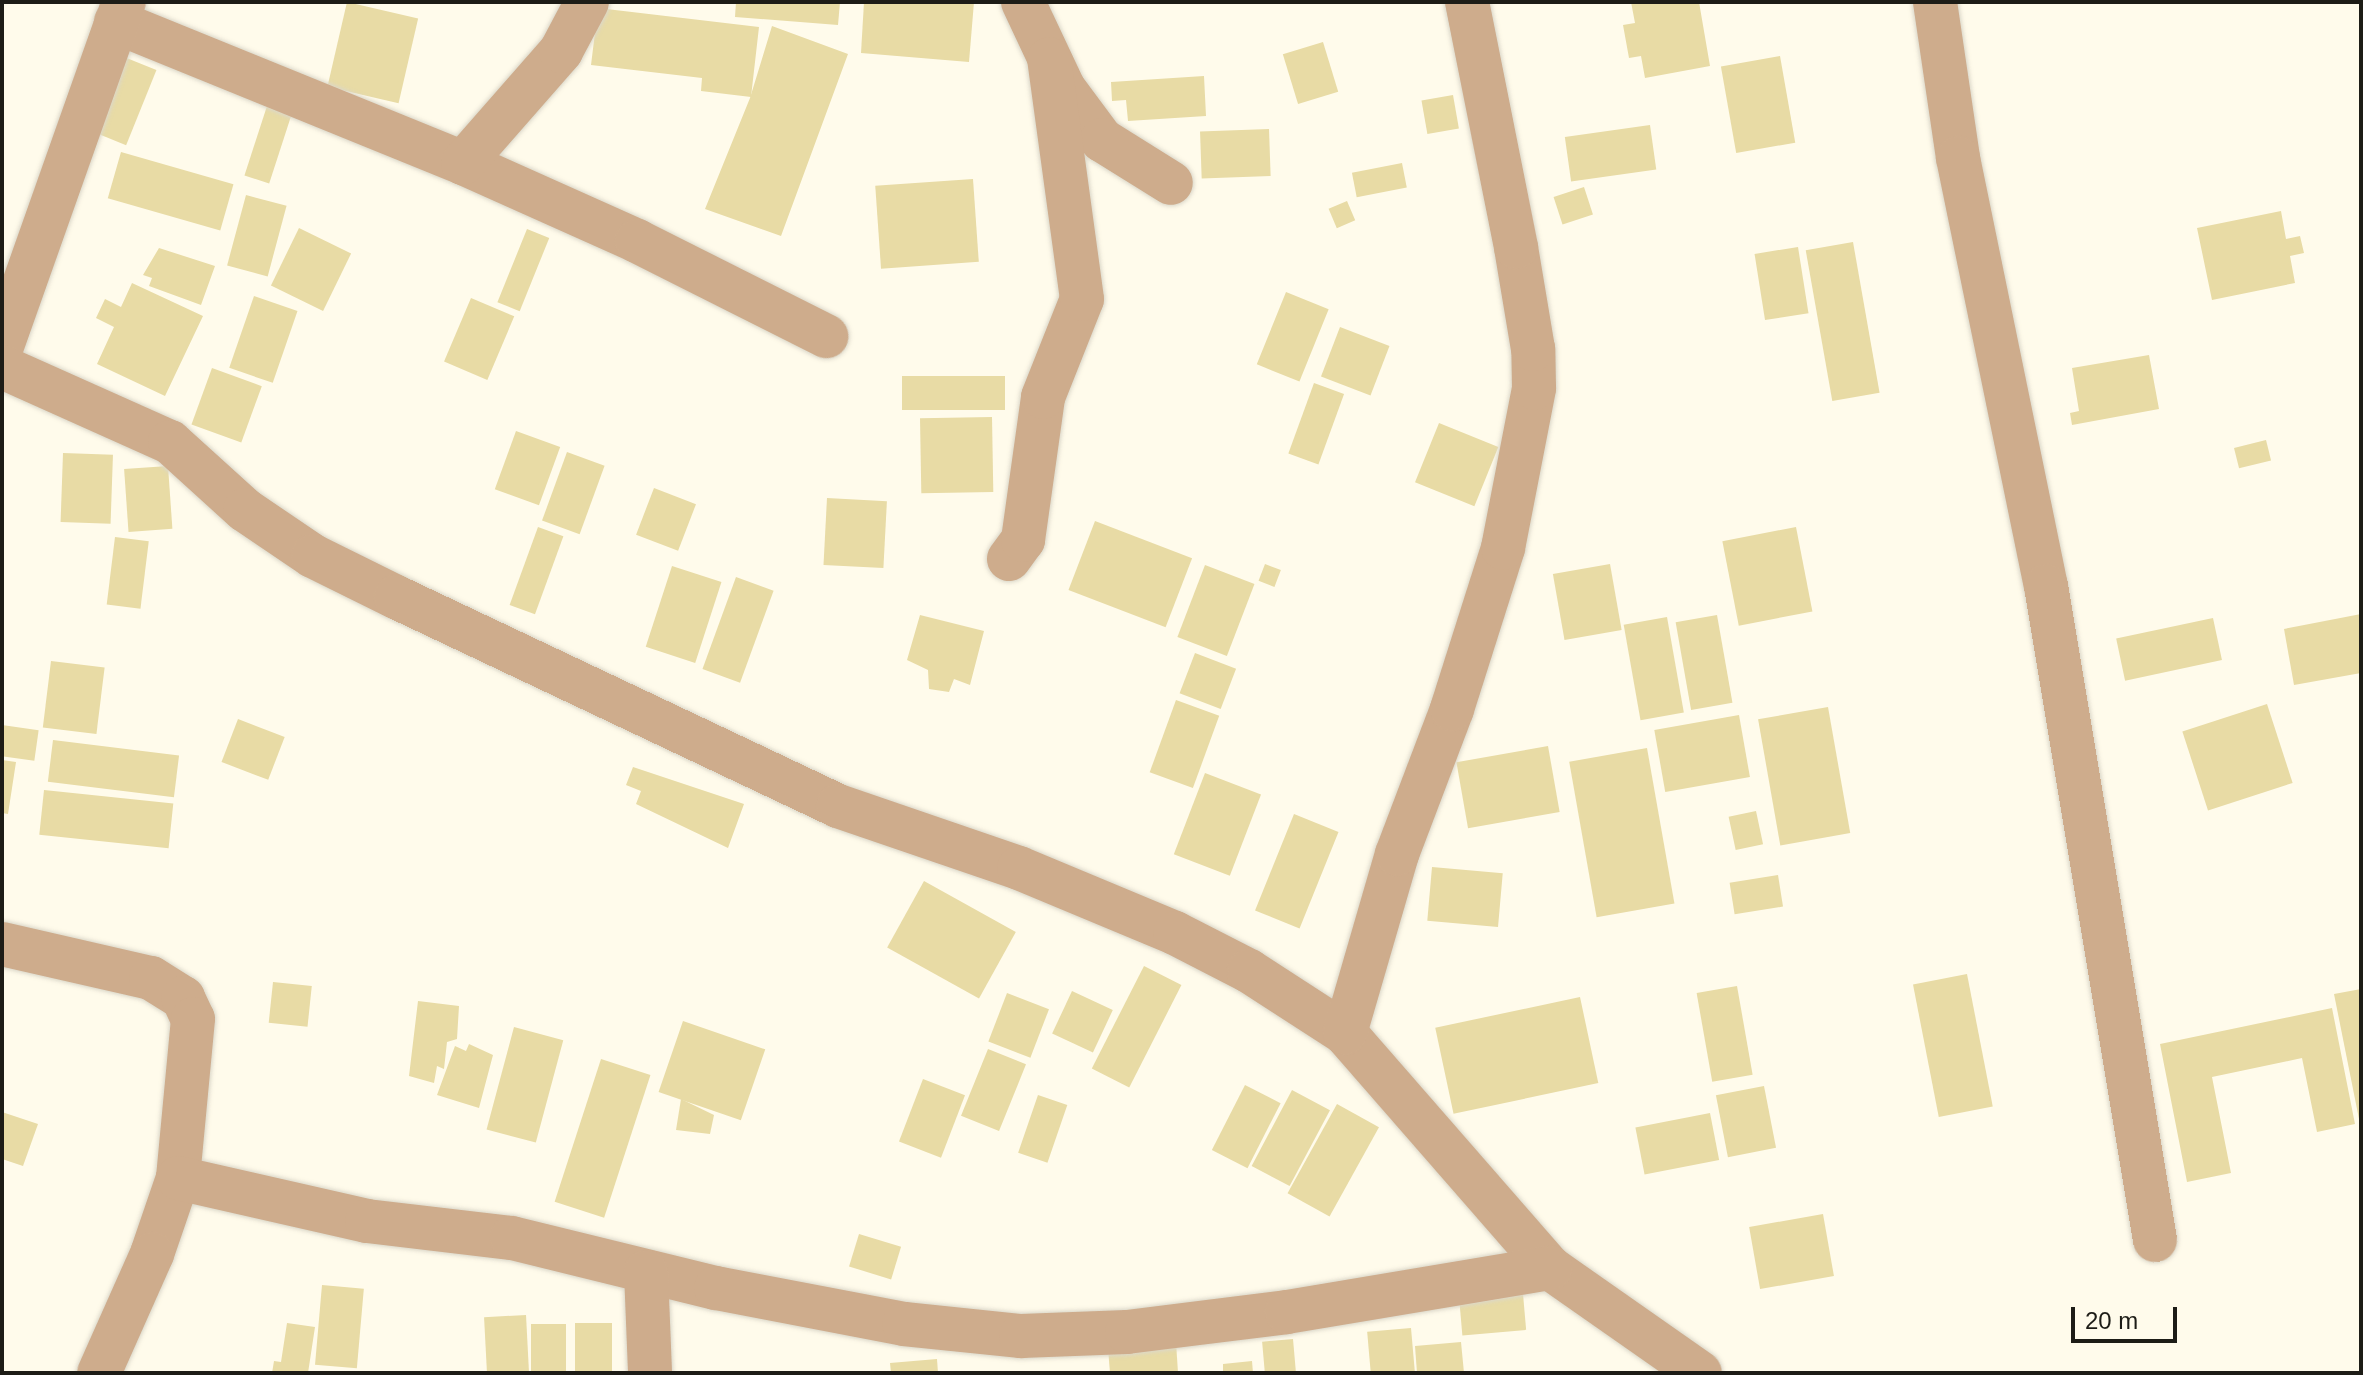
<!DOCTYPE html>
<html>
<head>
<meta charset="utf-8">
<style>
  body { margin:0 }
  #map { position:relative; width:2363px; height:1375px; overflow:hidden; background:#fffbeb; font-family:Arial,sans-serif }
  div>[style] { position:absolute }
  .building>* { inset:0; background:#e8dba5; transform-origin:0 0 }
  .roads { filter:drop-shadow(0 0 2px #dbd7c9) drop-shadow(0 0 2px #dbd7c9) }
  .minor>* { height:44px; margin:-22px; padding:0 22px; transform-origin:22px; border-radius:22px; background:#ceac8c }
  span { translate:-50% -50%; white-space:nowrap; text-align:center; line-height:1.15; -webkit-text-stroke:8px #fffbeb; paint-order:stroke }
  .frame { position:absolute; inset:0; border:4px solid #1d1c16; pointer-events:none }
  .scale { position:absolute; left:2071px; top:1307px; width:106px; height:36px; box-sizing:border-box; border:4px solid #1d1c16; border-top:0; padding-left:10px; font-size:24px; line-height:28px; white-space:nowrap; color:#1d1c16; -webkit-text-stroke:6px #fffbeb; paint-order:stroke }
</style>
</head>
<body>
<div id="map">
  <div class="building">
    <div style="left:347px;top:2px;width:73px;height:87px;rotate:13deg"></div>
    <div style="clip-path:polygon(736px 2px,840px 2px,838px 25px,735px 17px)"></div>
    <div style="clip-path:polygon(864px 2px,974px 2px,969px 62px,861px 53px)"></div>
    <div style="clip-path:polygon(1631px 2px,1699px 2px,1710px 66px,1645px 78px,1641px 56px,1629px 58px,1623px 25px,1635px 23px)"></div>
    <div style="clip-path:polygon(598px 8px,759px 27px,751px 97px,701px 91px,702px 78px,591px 65px)"></div>
    <div style="clip-path:polygon(772px 26px,848px 54px,781px 236px,705px 209px,750px 98px)"></div>
    <div style="left:1323px;top:42px;width:52px;height:42px;rotate:73deg"></div>
    <div style="left:1780px;top:56px;width:88px;height:60px;rotate:80deg"></div>
    <div style="left:124px;top:57px;width:35px;height:81px;rotate:22deg"></div>
    <div style="clip-path:polygon(1204px 76px,1206px 116px,1128px 121px,1126px 100px,1112px 101px,1111px 82px)"></div>
    <div style="left:1453px;top:95px;width:34px;height:32px;rotate:80deg"></div>
    <div style="left:267px;top:106px;width:26px;height:73px;rotate:18deg"></div>
    <div style="left:1650px;top:125px;width:45px;height:86px;rotate:82deg"></div>
    <div style="left:1269px;top:129px;width:47px;height:69px;rotate:88deg"></div>
    <div style="left:121px;top:152px;width:117px;height:48px;rotate:16deg"></div>
    <div style="left:1402px;top:163px;width:25px;height:51px;rotate:79deg"></div>
    <div style="left:973px;top:179px;width:83px;height:98px;rotate:86deg"></div>
    <div style="left:1584px;top:187px;width:29px;height:32px;rotate:72deg"></div>
    <div style="left:246px;top:195px;width:42px;height:73px;rotate:15deg"></div>
    <div style="left:1347px;top:201px;width:21px;height:20px;rotate:67deg"></div>
    <div style="clip-path:polygon(2281px 211px,2286px 239px,2300px 236px,2304px 253px,2290px 256px,2295px 283px,2212px 300px,2197px 228px)"></div>
    <div style="left:299px;top:228px;width:58px;height:64px;rotate:26deg"></div>
    <div style="left:527px;top:229px;width:24px;height:79px;rotate:22deg"></div>
    <div style="left:1853px;top:242px;width:153px;height:48px;rotate:80deg"></div>
    <div style="left:1798px;top:247px;width:67px;height:44px;rotate:81deg"></div>
    <div style="clip-path:polygon(159px 248px,215px 266px,201px 305px,149px 286px,152px 278px,143px 275px)"></div>
    <div style="clip-path:polygon(132px 283px,203px 316px,165px 396px,97px 364px,114px 327px,96px 318px,105px 299px,121px 307px)"></div>
    <div style="left:1286px;top:292px;width:46px;height:78px;rotate:22deg"></div>
    <div style="left:254px;top:296px;width:46px;height:76px;rotate:19deg"></div>
    <div style="left:471px;top:298px;width:47px;height:69px;rotate:23deg"></div>
    <div style="left:1340px;top:327px;width:53px;height:53px;rotate:21deg"></div>
    <div style="clip-path:polygon(2149px 355px,2159px 409px,2072px 425px,2070px 413px,2079px 411px,2072px 368px)"></div>
    <div style="left:212px;top:368px;width:53px;height:60px;rotate:20deg"></div>
    <div style="left:1005px;top:376px;width:34px;height:103px;rotate:90deg"></div>
    <div style="left:1314px;top:383px;width:32px;height:75px;rotate:20deg"></div>
    <div style="left:992px;top:417px;width:75px;height:72px;rotate:89deg"></div>
    <div style="left:1439px;top:423px;width:64px;height:64px;rotate:22deg"></div>
    <div style="left:516px;top:431px;width:47px;height:62px;rotate:20deg"></div>
    <div style="left:2266px;top:440px;width:21px;height:33px;rotate:76deg"></div>
    <div style="left:567px;top:452px;width:40px;height:73px;rotate:20deg"></div>
    <div style="left:63px;top:453px;width:50px;height:69px;rotate:2deg"></div>
    <div style="left:168px;top:466px;width:63px;height:44px;rotate:86deg"></div>
    <div style="left:654px;top:488px;width:45px;height:50px;rotate:21deg"></div>
    <div style="left:827px;top:498px;width:60px;height:67px;rotate:3deg"></div>
    <div style="left:1095px;top:521px;width:104px;height:74px;rotate:21deg"></div>
    <div style="left:538px;top:527px;width:27px;height:83px;rotate:20deg"></div>
    <div style="left:1796px;top:527px;width:86px;height:75px;rotate:79deg"></div>
    <div style="left:115px;top:537px;width:34px;height:68px;rotate:7deg"></div>
    <div style="left:1265px;top:564px;width:17px;height:18px;rotate:21deg"></div>
    <div style="left:1610px;top:564px;width:67px;height:58px;rotate:80deg"></div>
    <div style="left:1205px;top:565px;width:53px;height:77px;rotate:21deg"></div>
    <div style="left:672px;top:566px;width:52px;height:85px;rotate:18deg"></div>
    <div style="left:736px;top:577px;width:40px;height:98px;rotate:20deg"></div>
    <div style="clip-path:polygon(2361px 614px,2361px 673px,2294px 685px,2284px 629px)"></div>
    <div style="clip-path:polygon(920px 615px,984px 631px,970px 685px,954px 679px,949px 692px,929px 689px,928px 670px,907px 660px)"></div>
    <div style="left:1717px;top:615px;width:89px;height:42px;rotate:80deg"></div>
    <div style="left:1667px;top:617px;width:97px;height:44px;rotate:80deg"></div>
    <div style="left:2213px;top:618px;width:43px;height:99px;rotate:78deg"></div>
    <div style="left:1195px;top:653px;width:44px;height:43px;rotate:21deg"></div>
    <div style="left:51px;top:661px;width:54px;height:67px;rotate:7deg"></div>
    <div style="left:1176px;top:700px;width:46px;height:77px;rotate:20deg"></div>
    <div style="left:2267px;top:704px;width:83px;height:89px;rotate:72deg"></div>
    <div style="left:1828px;top:707px;width:128px;height:71px;rotate:80deg"></div>
    <div style="left:1739px;top:715px;width:63px;height:86px;rotate:80deg"></div>
    <div style="left:238px;top:719px;width:50px;height:46px;rotate:21deg"></div>
    <div style="left:2px;top:725px;width:37px;height:31px;rotate:8deg"></div>
    <div style="left:53px;top:740px;width:127px;height:42px;rotate:7deg"></div>
    <div style="left:1548px;top:746px;width:67px;height:93px;rotate:80deg"></div>
    <div style="left:1647px;top:748px;width:158px;height:79px;rotate:80deg"></div>
    <div style="clip-path:polygon(2px 760px,16px 762px,8px 814px,2px 813px)"></div>
    <div style="clip-path:polygon(633px 767px,744px 804px,728px 848px,636px 804px,641px 791px,626px 785px)"></div>
    <div style="left:1205px;top:773px;width:60px;height:87px;rotate:21deg"></div>
    <div style="left:44px;top:790px;width:130px;height:45px;rotate:6deg"></div>
    <div style="left:1756px;top:811px;width:34px;height:28px;rotate:78deg"></div>
    <div style="left:1294px;top:814px;width:48px;height:104px;rotate:22deg"></div>
    <div style="left:1432px;top:867px;width:71px;height:54px;rotate:5deg"></div>
    <div style="left:1778px;top:875px;width:32px;height:49px;rotate:81deg"></div>
    <div style="left:924px;top:881px;width:105px;height:76px;rotate:29deg"></div>
    <div style="left:1144px;top:966px;width:42px;height:115px;rotate:27deg"></div>
    <div style="left:1967px;top:974px;width:135px;height:55px;rotate:79deg"></div>
    <div style="left:273px;top:982px;width:39px;height:41px;rotate:6deg"></div>
    <div style="left:1737px;top:986px;width:90px;height:41px;rotate:80deg"></div>
    <div style="clip-path:polygon(2361px 989px,2361px 1124px,2360px 1124px,2334px 994px)"></div>
    <div style="left:1072px;top:991px;width:45px;height:47px;rotate:25deg"></div>
    <div style="left:1007px;top:993px;width:45px;height:52px;rotate:21deg"></div>
    <div style="left:1580px;top:997px;width:88px;height:148px;rotate:78deg"></div>
    <div style="clip-path:polygon(418px 1001px,459px 1006px,457px 1039px,447px 1042px,444px 1069px,437px 1066px,434px 1083px,409px 1076px)"></div>
    <div style="clip-path:polygon(2332px 1008px,2355px 1124px,2317px 1132px,2302px 1058px,2212px 1077px,2231px 1173px,2187px 1182px,2160px 1044px)"></div>
    <div style="left:683px;top:1021px;width:87px;height:75px;rotate:19deg"></div>
    <div style="left:514px;top:1027px;width:51px;height:106px;rotate:15deg"></div>
    <div style="clip-path:polygon(469px 1044px,493px 1055px,479px 1108px,437px 1095px,455px 1046px,466px 1051px)"></div>
    <div style="left:988px;top:1049px;width:41px;height:72px;rotate:22deg"></div>
    <div style="left:601px;top:1059px;width:52px;height:150px;rotate:18deg"></div>
    <div style="left:923px;top:1079px;width:45px;height:67px;rotate:21deg"></div>
    <div style="left:1245px;top:1085px;width:40px;height:73px;rotate:27deg"></div>
    <div style="left:1764px;top:1086px;width:63px;height:49px;rotate:79deg"></div>
    <div style="left:1292px;top:1090px;width:43px;height:86px;rotate:28deg"></div>
    <div style="left:1038px;top:1095px;width:31px;height:61px;rotate:19deg"></div>
    <div style="clip-path:polygon(681px 1099px,714px 1115px,710px 1134px,676px 1130px)"></div>
    <div style="left:1337px;top:1104px;width:48px;height:102px;rotate:29deg"></div>
    <div style="clip-path:polygon(2px 1112px,38px 1124px,23px 1166px,2px 1159px)"></div>
    <div style="left:1710px;top:1113px;width:48px;height:76px;rotate:79deg"></div>
    <div style="left:1823px;top:1214px;width:63px;height:75px;rotate:80deg"></div>
    <div style="left:859px;top:1234px;width:44px;height:34px;rotate:17deg"></div>
    <div style="left:322px;top:1285px;width:42px;height:80px;rotate:5deg"></div>
    <div style="left:1523px;top:1294px;width:36px;height:64px;rotate:85deg"></div>
    <div style="left:526px;top:1315px;width:58px;height:42px;rotate:87deg"></div>
    <div style="clip-path:polygon(287px 1323px,315px 1327px,308px 1373px,272px 1373px,274px 1361px,281px 1362px)"></div>
    <div style="left:575px;top:1323px;width:37px;height:50px"></div>
    <div style="left:566px;top:1324px;width:49px;height:35px;rotate:90deg"></div>
    <div style="left:1411px;top:1328px;width:45px;height:44px;rotate:85deg"></div>
    <div style="left:1293px;top:1339px;width:34px;height:31px;rotate:85deg"></div>
    <div style="clip-path:polygon(1176px 1342px,1178px 1373px,1110px 1373px,1108px 1348px)"></div>
    <div style="clip-path:polygon(1461px 1342px,1464px 1373px,1417px 1373px,1415px 1346px)"></div>
    <div style="clip-path:polygon(937px 1359px,938px 1373px,891px 1373px,890px 1363px)"></div>
    <div style="clip-path:polygon(1252px 1361px,1253px 1373px,1223px 1373px,1223px 1364px)"></div>
  </div>
  <div class="roads">
    <div class="minor">
      <div style="left:1023px;top:2px;width:96px;rotate:64.8deg"></div>
      <div style="left:1064px;top:89px;width:64px;rotate:53.3deg"></div>
      <div style="left:1102px;top:140px;width:81px;rotate:31.9deg"></div>
      <div style="left:1935px;top:2px;width:158px;rotate:81.6deg"></div>
      <div style="left:1958px;top:158px;width:437px;rotate:78.4deg"></div>
      <div style="left:2046px;top:586px;width:663px;rotate:80.54deg"></div>
      <div style="left:116px;top:22px;width:375px;rotate:22.1deg"></div>
      <div style="left:463px;top:163px;width:191px;rotate:24.1deg"></div>
      <div style="left:637px;top:241px;width:212px;rotate:26.7deg"></div>
      <div style="left:463px;top:163px;width:149px;rotate:-48.8deg"></div>
      <div style="left:561px;top:51px;width:55px;rotate:-62deg"></div>
      <div style="left:2px;top:346px;width:365px;rotate:-70.5deg"></div>
      <div style="left:2px;top:367px;width:184px;rotate:24.1deg"></div>
      <div style="left:170px;top:442px;width:101px;rotate:42.2deg"></div>
      <div style="left:245px;top:510px;width:82px;rotate:34.1deg"></div>
      <div style="left:313px;top:556px;width:93px;rotate:26.3deg"></div>
      <div style="left:396px;top:597px;width:489px;rotate:25.3deg"></div>
      <div style="left:838px;top:806px;width:191px;rotate:18.9deg"></div>
      <div style="left:1019px;top:868px;width:169px;rotate:22.6deg"></div>
      <div style="left:1175px;top:933px;width:83px;rotate:27.2deg"></div>
      <div style="left:1249px;top:971px;width:114px;rotate:32.9deg"></div>
      <div style="left:1345px;top:1033px;width:312px;rotate:48.9deg"></div>
      <div style="left:1550px;top:1268px;width:183px;rotate:35deg"></div>
      <div style="left:1009px;top:559px;width:24px;rotate:-54deg"></div>
      <div style="left:1023px;top:540px;width:144px;rotate:-82deg"></div>
      <div style="left:1043px;top:397px;width:105px;rotate:-68.3deg"></div>
      <div style="left:1082px;top:299px;width:242px;rotate:-97.8deg"></div>
      <div style="left:2px;top:944px;width:153px;rotate:12.9deg"></div>
      <div style="left:151px;top:978px;width:38px;rotate:32deg"></div>
      <div style="left:183px;top:998px;width:23px;rotate:65deg"></div>
      <div style="left:193px;top:1019px;width:160px;rotate:95.4deg"></div>
      <div style="left:178px;top:1178px;width:80px;rotate:108.9deg"></div>
      <div style="left:152px;top:1254px;width:130px;rotate:114deg"></div>
      <div style="left:1345px;top:1033px;width:186px;rotate:-73.8deg"></div>
      <div style="left:1397px;top:854px;width:155px;rotate:-69.2deg"></div>
      <div style="left:1452px;top:709px;width:169px;rotate:-72.4deg"></div>
      <div style="left:1503px;top:548px;width:163px;rotate:-79deg"></div>
      <div style="left:1534px;top:388px;width:39px;rotate:-91deg"></div>
      <div style="left:1533px;top:349px;width:103px;rotate:-99.5deg"></div>
      <div style="left:1516px;top:247px;width:250px;rotate:-101.3deg"></div>
      <div style="left:178px;top:1178px;width:194px;rotate:12.8deg"></div>
      <div style="left:367px;top:1221px;width:146px;rotate:6.7deg"></div>
      <div style="left:512px;top:1238px;width:210px;rotate:13.8deg"></div>
      <div style="left:716px;top:1288px;width:191px;rotate:10.8deg"></div>
      <div style="left:904px;top:1324px;width:118px;rotate:5.9deg"></div>
      <div style="left:1021px;top:1336px;width:106px;rotate:-2.2deg"></div>
      <div style="left:1127px;top:1332px;width:161px;rotate:-7.1deg"></div>
      <div style="left:1287px;top:1312px;width:267px;rotate:-9.5deg"></div>
      <div style="left:646px;top:1272px;width:101px;rotate:87.7deg"></div>
    </div>
  </div>
  <div class="frame"></div>
  <div class="scale">20 m</div>
</div>
</body>
</html>
